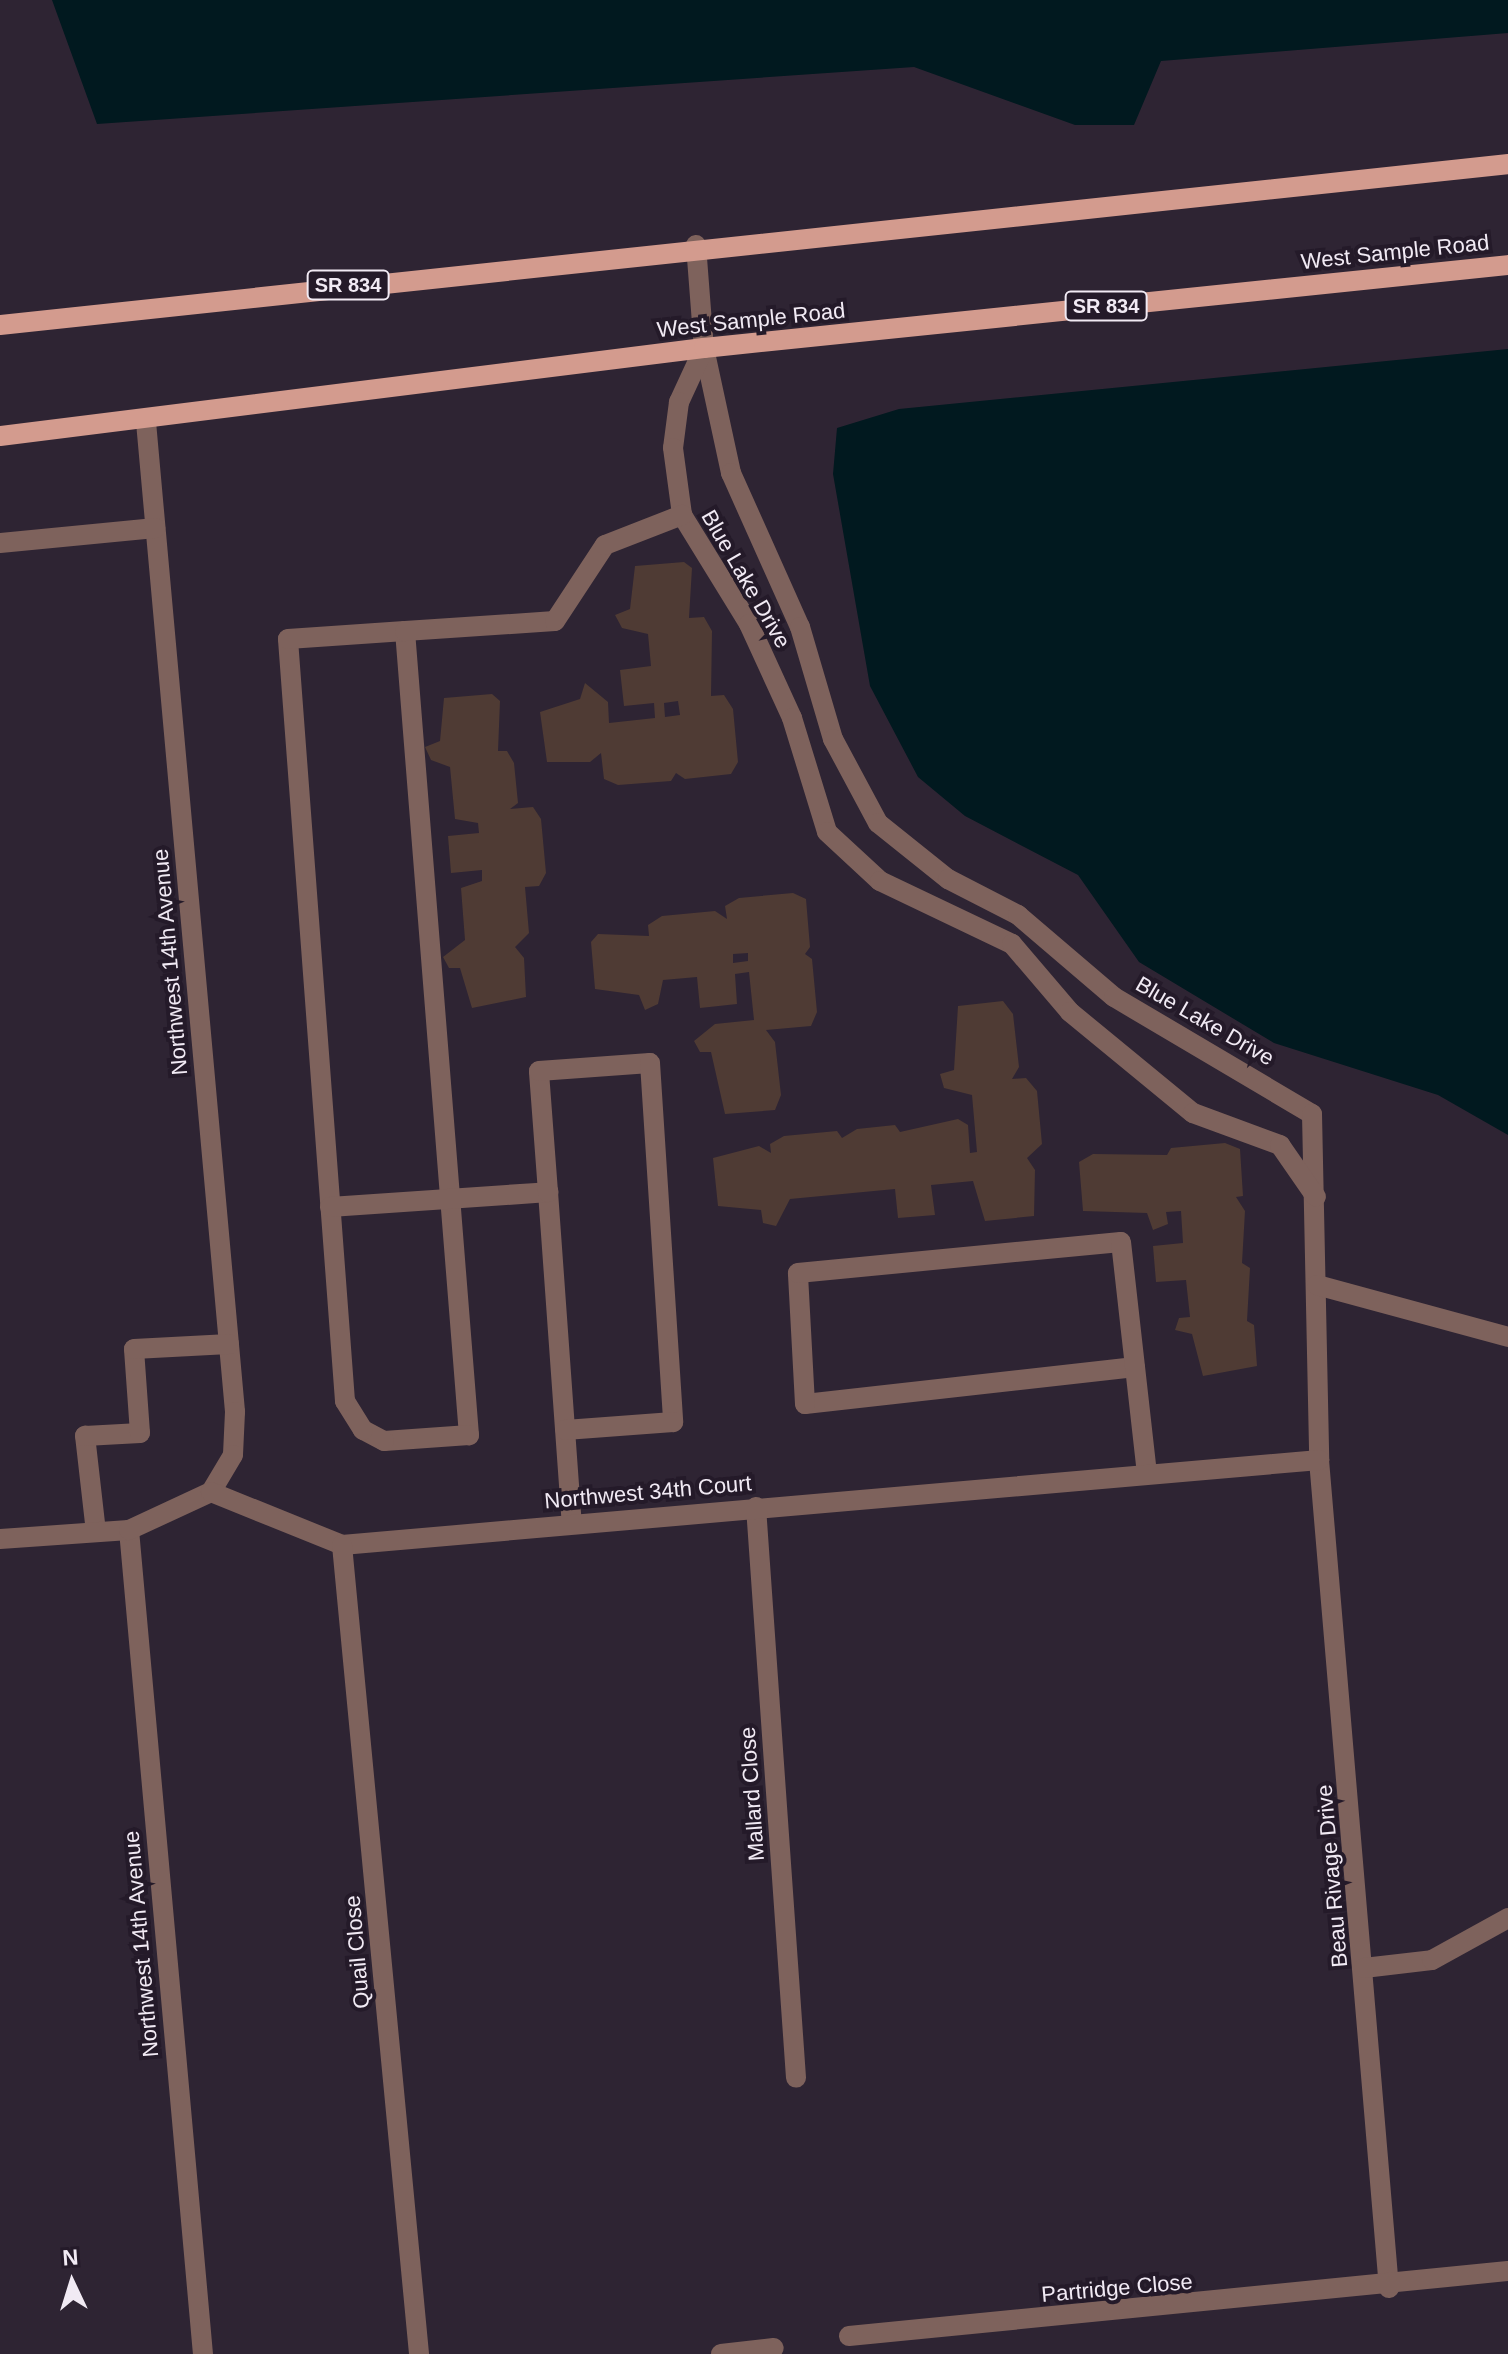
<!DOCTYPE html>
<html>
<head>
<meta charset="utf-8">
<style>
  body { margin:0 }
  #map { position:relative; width:1508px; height:2354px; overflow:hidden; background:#2e2433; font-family:Helvetica,sans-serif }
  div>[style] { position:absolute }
  .water>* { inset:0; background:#01191f }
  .building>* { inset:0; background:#4f3b34 }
  .minor>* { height:20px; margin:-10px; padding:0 10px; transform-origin:10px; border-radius:10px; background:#7e625c }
  .major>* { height:20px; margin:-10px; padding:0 10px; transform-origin:10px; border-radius:10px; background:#d39b8e }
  span { translate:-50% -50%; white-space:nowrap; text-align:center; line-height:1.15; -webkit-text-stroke:8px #241a29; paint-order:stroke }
  .shield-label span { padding:2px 6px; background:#241a29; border:2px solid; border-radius:6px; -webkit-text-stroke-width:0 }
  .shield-label { font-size:20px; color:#f1eaf4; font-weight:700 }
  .street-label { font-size:22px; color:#f1eaf4 }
  .north { position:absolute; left:32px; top:2242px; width:80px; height:80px; -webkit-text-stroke:6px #241a29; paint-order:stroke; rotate:356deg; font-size:22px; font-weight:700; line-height:32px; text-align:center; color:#f1eaf4 }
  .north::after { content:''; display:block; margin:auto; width:28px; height:36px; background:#f1eaf4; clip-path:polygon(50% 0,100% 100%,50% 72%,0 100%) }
</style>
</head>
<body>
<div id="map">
  <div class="water">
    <div style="clip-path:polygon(52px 0,1508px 0,1508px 33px,1161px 61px,1134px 125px,1075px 125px,914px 67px,97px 124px)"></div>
    <div style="clip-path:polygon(1508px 349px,1508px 1135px,1438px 1095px,1274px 1043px,1139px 962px,1078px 875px,965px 816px,918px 777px,870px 686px,833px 474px,837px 428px,899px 409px)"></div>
  </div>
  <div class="building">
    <div style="clip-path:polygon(evenodd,684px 562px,692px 568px,689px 618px,704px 617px,712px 631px,711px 696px,724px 695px,733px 709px,738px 762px,731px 774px,685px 779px,676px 773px,671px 781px,618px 785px,604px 779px,601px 753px,590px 762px,547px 762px,540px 712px,580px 699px,585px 683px,608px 702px,609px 723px,655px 718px,654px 703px,624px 706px,620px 670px,651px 666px,648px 634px,622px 628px,615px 615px,630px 609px,635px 566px,684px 562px,678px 701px,680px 715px,665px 717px,664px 703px,678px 701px)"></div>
    <div style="clip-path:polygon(492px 694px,500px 701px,498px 751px,507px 751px,514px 763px,518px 803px,510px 809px,533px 807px,541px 819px,546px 873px,539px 886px,525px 887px,529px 933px,515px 947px,524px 958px,526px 997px,472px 1008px,460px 968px,449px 968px,443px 957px,465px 940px,461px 888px,482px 881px,482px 870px,451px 873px,448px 836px,479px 833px,478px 823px,455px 819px,450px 767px,431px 760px,425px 747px,440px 741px,444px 698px)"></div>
    <div style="clip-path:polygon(evenodd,793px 893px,806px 899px,810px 947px,805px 954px,812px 959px,817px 1012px,811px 1026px,766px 1030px,775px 1042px,781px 1095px,775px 1110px,725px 1114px,711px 1052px,700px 1052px,694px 1041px,715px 1024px,754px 1020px,749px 972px,735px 974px,737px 1004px,700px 1008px,697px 977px,663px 980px,658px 1004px,645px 1010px,639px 995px,595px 989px,591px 942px,598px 934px,649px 936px,648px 925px,662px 916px,715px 911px,727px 919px,725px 906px,739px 898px,793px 893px,748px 953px,748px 961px,733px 963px,733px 954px,748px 953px)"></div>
    <div style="clip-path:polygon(1003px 1001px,1013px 1014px,1019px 1067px,1012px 1079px,1026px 1078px,1037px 1091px,1042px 1144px,1027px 1158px,1035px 1170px,1034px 1216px,985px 1221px,973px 1181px,931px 1185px,935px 1215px,898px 1218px,895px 1189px,790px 1199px,776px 1226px,763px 1223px,761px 1210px,718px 1206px,713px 1158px,759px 1146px,771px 1153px,770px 1144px,784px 1136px,837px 1131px,842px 1138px,857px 1129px,895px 1125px,900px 1132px,958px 1119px,968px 1125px,970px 1153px,977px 1152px,972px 1095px,944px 1088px,940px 1074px,954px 1070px,958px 1006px)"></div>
    <div style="clip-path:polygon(1225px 1143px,1240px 1149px,1243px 1196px,1236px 1197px,1245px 1211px,1242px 1263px,1250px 1268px,1247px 1321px,1254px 1325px,1257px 1366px,1203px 1376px,1192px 1334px,1175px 1330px,1179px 1318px,1190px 1317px,1186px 1280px,1156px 1282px,1153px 1246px,1183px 1243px,1181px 1211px,1166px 1212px,1168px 1224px,1153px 1230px,1147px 1213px,1083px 1211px,1079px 1162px,1093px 1154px,1167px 1155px,1171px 1148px)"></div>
  </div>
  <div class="minor">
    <div style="left:696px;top:245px;width:103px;rotate:85.6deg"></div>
    <div style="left:704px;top:348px;width:128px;rotate:77.8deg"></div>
    <div style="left:731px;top:473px;width:169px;rotate:65.9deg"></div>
    <div style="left:800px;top:627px;width:117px;rotate:73.6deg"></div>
    <div style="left:833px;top:739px;width:95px;rotate:61.8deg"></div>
    <div style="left:878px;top:823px;width:90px;rotate:38.7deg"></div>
    <div style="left:948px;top:879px;width:79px;rotate:27.2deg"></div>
    <div style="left:1018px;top:915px;width:126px;rotate:40.5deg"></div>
    <div style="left:1114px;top:997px;width:230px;rotate:30.6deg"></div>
    <div style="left:1312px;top:1114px;width:346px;rotate:88.8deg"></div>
    <div style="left:1319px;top:1460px;width:831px;rotate:85.17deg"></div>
    <div style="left:704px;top:348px;width:60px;rotate:114.8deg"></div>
    <div style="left:679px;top:402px;width:46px;rotate:97.4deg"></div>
    <div style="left:673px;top:448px;width:68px;rotate:82.3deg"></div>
    <div style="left:682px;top:515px;width:128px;rotate:58.4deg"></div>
    <div style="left:749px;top:624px;width:103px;rotate:65.4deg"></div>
    <div style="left:792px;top:718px;width:119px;rotate:72.9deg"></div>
    <div style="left:827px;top:832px;width:72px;rotate:42.8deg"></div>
    <div style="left:880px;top:881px;width:146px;rotate:25.5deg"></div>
    <div style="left:1012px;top:944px;width:89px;rotate:49.5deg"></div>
    <div style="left:1070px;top:1012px;width:159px;rotate:39.4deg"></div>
    <div style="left:1193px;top:1113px;width:93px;rotate:20.2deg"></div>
    <div style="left:1280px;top:1145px;width:63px;rotate:55.3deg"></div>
    <div style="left:146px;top:422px;width:994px;rotate:84.86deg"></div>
    <div style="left:235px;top:1412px;width:43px;rotate:92.7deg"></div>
    <div style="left:233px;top:1455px;width:43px;rotate:120.7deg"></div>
    <div style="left:0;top:543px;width:156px;rotate:-5.5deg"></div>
    <div style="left:405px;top:631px;width:807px;rotate:85.45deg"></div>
    <div style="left:469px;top:1435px;width:85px;rotate:176deg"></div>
    <div style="left:384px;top:1441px;width:24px;rotate:-152deg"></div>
    <div style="left:363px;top:1430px;width:34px;rotate:-122deg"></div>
    <div style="left:345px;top:1401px;width:764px;rotate:-94.28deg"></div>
    <div style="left:288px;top:639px;width:117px;rotate:-3.9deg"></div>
    <div style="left:405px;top:631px;width:150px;rotate:-3.8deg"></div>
    <div style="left:555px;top:621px;width:91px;rotate:-56.7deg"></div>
    <div style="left:605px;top:545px;width:83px;rotate:-21.3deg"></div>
    <div style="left:548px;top:1192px;width:332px;rotate:85.9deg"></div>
    <div style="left:330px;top:1207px;width:219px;rotate:-3.9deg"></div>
    <div style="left:548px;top:1192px;width:121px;rotate:-94.3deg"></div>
    <div style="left:539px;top:1071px;width:111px;rotate:-4.1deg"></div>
    <div style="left:650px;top:1063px;width:360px;rotate:86.3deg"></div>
    <div style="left:673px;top:1422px;width:108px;rotate:175.8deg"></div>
    <div style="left:1317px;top:1285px;width:198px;rotate:15.2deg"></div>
    <div style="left:1135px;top:1367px;width:332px;rotate:173.6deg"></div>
    <div style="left:805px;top:1404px;width:131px;rotate:-93.1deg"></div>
    <div style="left:798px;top:1273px;width:324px;rotate:-5.5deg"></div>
    <div style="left:1121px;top:1242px;width:233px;rotate:83.6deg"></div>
    <div style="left:756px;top:1507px;width:572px;rotate:85.99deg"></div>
    <div style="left:129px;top:1530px;width:827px;rotate:84.87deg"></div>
    <div style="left:96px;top:1532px;width:97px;rotate:-96.5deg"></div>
    <div style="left:85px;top:1436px;width:55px;rotate:-3.1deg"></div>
    <div style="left:140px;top:1433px;width:84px;rotate:-94.1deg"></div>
    <div style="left:134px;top:1349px;width:95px;rotate:-3deg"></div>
    <div style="left:0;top:1539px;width:129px;rotate:-4deg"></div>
    <div style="left:129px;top:1530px;width:90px;rotate:-24.9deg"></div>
    <div style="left:211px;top:1492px;width:141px;rotate:22deg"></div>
    <div style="left:342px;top:1545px;width:981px;rotate:-4.97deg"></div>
    <div style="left:342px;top:1545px;width:813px;rotate:84.56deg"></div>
    <div style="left:1364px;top:1968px;width:68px;rotate:-6.7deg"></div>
    <div style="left:1432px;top:1960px;width:87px;rotate:-28.9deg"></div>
    <div style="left:849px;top:2336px;width:662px;rotate:-5.63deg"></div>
    <div style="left:721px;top:2354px;width:53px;rotate:-6.5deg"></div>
  </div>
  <div class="major">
    <div style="left:0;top:325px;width:1517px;rotate:-6.09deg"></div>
    <div style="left:0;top:436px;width:709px;rotate:-7.13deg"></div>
    <div style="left:704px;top:348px;width:808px;rotate:-5.89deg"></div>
  </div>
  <div class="shield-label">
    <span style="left:348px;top:285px">SR 834</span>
    <span style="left:1106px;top:306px">SR 834</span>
  </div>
  <div class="street-label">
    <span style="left:1395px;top:252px;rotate:-6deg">West Sample Road</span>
    <span style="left:751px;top:320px;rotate:-6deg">West Sample Road</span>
    <span style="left:746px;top:579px;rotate:60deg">Blue Lake Drive</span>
    <span style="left:170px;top:962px;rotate:-95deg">Northwest 14th Avenue</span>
    <span style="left:1205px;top:1021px;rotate:30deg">Blue Lake Drive</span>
    <span style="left:648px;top:1492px;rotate:-5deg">Northwest 34th Court</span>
    <span style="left:752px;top:1794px;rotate:-94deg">Mallard Close</span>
    <span style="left:1332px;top:1876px;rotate:-95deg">Beau Rivage Drive</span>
    <span style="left:141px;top:1944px;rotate:-95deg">Northwest 14th Avenue</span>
    <span style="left:357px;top:1952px;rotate:-95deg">Quail Close</span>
    <span style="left:1117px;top:2288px;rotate:-5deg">Partridge Close</span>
  </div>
  <div class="north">N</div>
</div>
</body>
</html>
